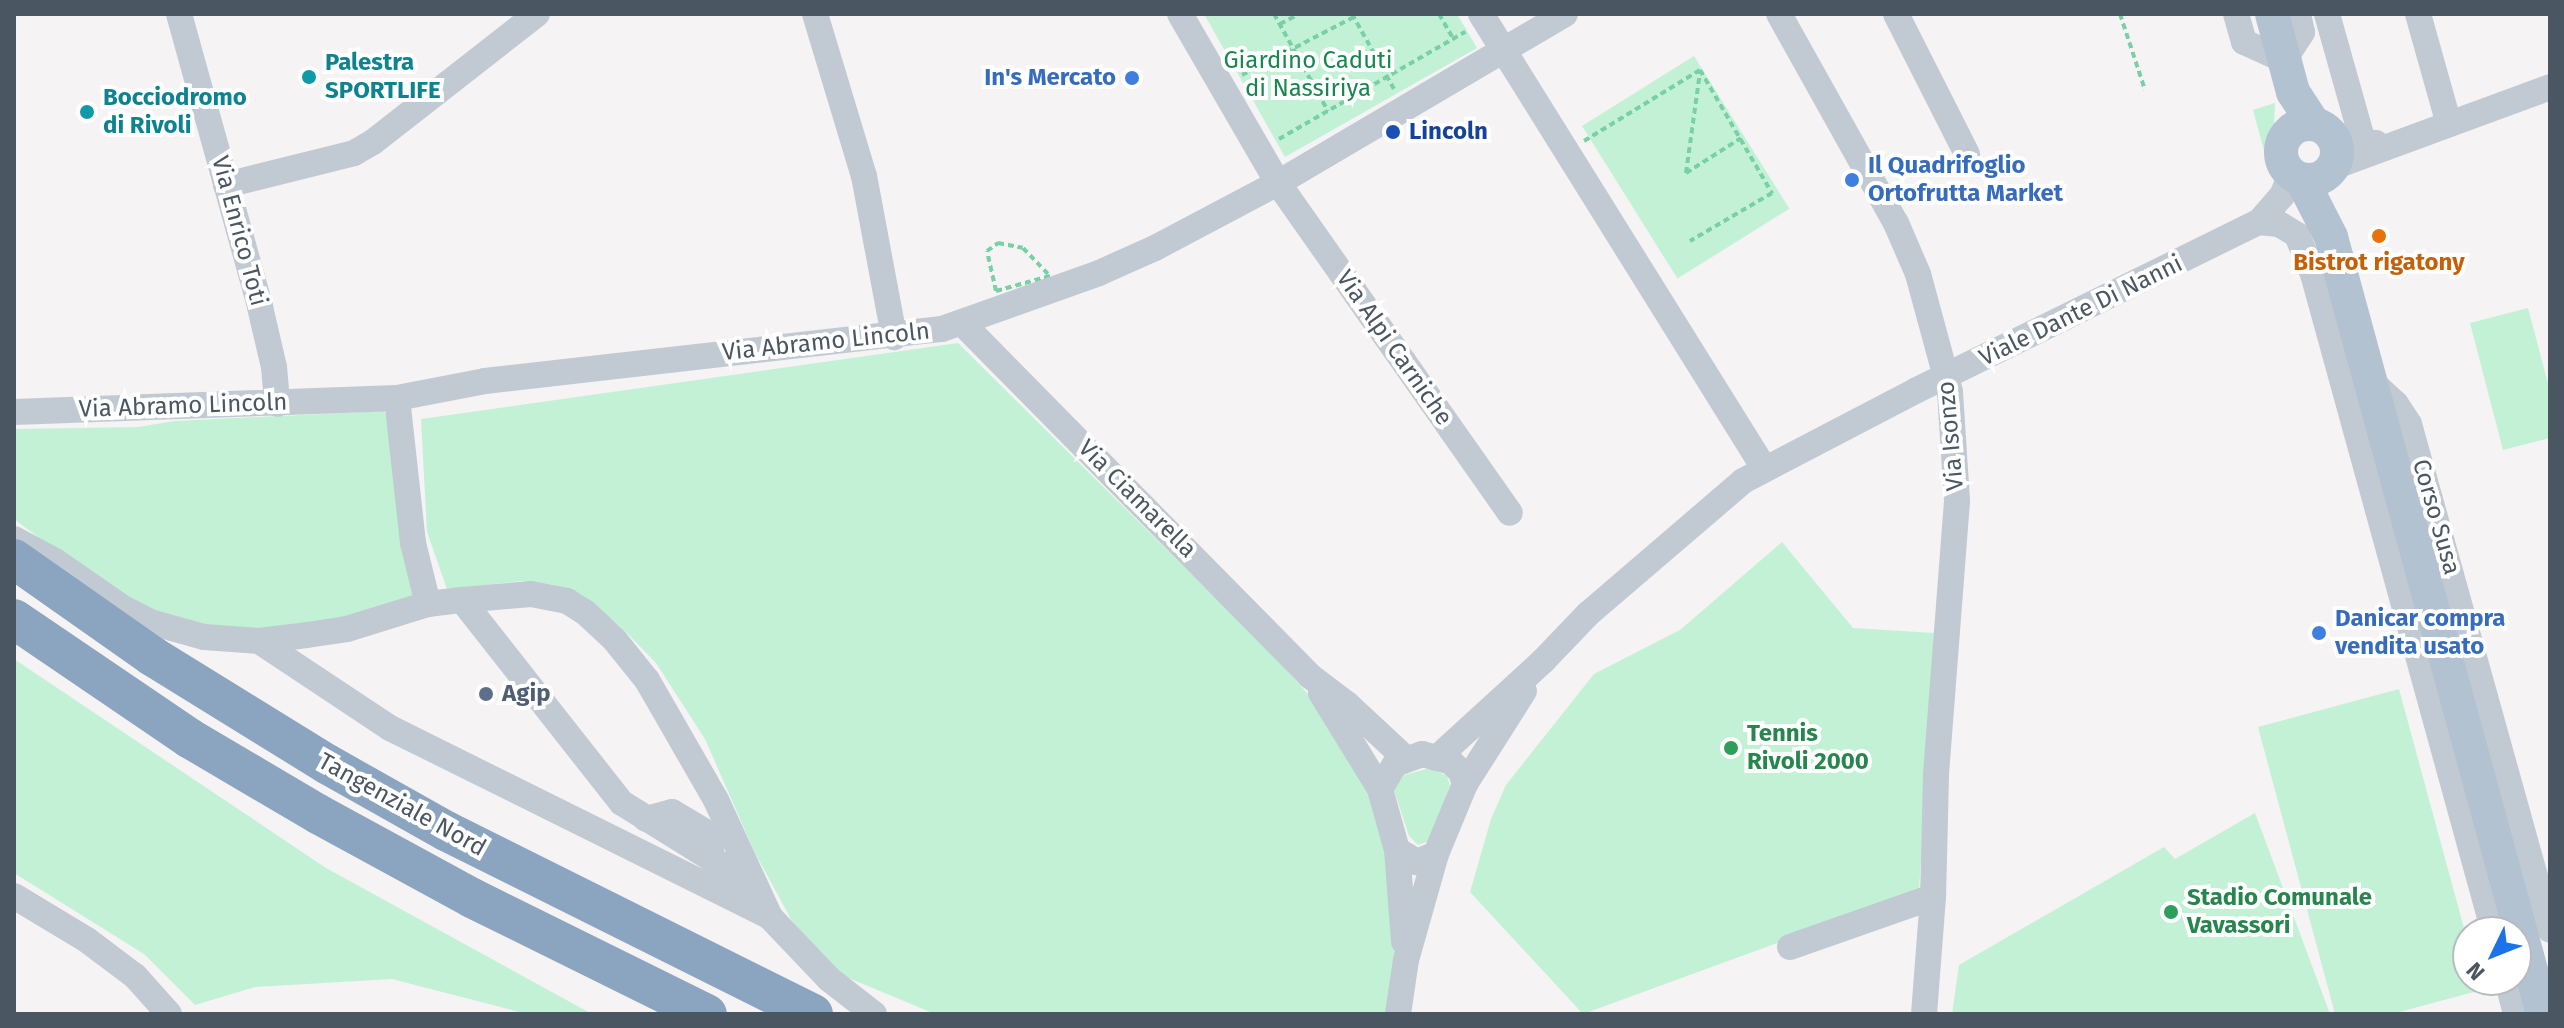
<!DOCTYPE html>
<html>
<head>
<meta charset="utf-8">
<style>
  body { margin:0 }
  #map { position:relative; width:2564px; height:1028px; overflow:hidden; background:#f5f3f3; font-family:"Fira Sans",sans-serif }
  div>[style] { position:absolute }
  .green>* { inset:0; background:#c3f1d5; transform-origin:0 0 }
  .path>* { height:4px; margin-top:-2px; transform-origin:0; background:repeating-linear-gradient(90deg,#7ad0a6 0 6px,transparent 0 10px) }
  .minor>* { height:26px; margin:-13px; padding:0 13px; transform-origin:13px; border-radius:13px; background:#c1cad2 }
  .major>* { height:34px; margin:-17px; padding:0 17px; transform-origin:17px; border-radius:17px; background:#b3c2d1 }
  .major>.ring { margin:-17px; padding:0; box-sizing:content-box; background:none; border:34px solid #b3c2d1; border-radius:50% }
  .highway>* { height:40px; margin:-20px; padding:0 20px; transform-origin:20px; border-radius:20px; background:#8ba5c1 }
  .dots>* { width:22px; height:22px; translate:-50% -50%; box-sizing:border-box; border:4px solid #fff; border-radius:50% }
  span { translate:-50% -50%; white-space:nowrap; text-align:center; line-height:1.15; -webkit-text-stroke:8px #fff; paint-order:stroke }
  .park-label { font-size:24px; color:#17864f }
  .culture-label { font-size:24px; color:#0d838f; font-weight:700 }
  .left { translate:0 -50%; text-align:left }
  .shop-label { font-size:24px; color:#366cbe; font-weight:700 }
  .right { translate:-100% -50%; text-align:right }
  .transit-label { font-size:24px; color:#164399; font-weight:700 }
  .street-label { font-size:24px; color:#4a5661 }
  .food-label { font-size:24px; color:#c56008; font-weight:700 }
  .service-label { font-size:24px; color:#4e5e75; font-weight:700 }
  .leisure-label { font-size:24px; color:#27864d; font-weight:700 }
  .frame { position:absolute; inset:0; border:16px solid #4a5661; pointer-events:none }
  .north { position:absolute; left:2452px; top:916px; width:80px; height:80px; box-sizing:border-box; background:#fff; border:2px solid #b7bbc0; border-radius:50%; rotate:227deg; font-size:22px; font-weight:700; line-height:32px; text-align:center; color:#4a5661 }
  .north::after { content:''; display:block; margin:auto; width:28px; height:36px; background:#1a73e8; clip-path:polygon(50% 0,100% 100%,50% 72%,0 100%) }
</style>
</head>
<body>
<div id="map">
  <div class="green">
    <div style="clip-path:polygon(1204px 14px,1457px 14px,1477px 48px,1285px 157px)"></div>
    <div style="left:1694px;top:56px;width:180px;height:132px;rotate:58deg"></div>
    <div style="clip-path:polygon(2275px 103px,2274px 126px,2268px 154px,2265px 154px,2253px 110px)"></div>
    <div style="clip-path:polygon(2528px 308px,2550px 391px,2550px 438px,2503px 450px,2470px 323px)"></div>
    <div style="clip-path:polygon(958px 343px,1268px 650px,1319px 706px,1364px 781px,1385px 841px,1396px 958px,1390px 1014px,935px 1014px,839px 974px,792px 921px,754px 851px,705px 739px,656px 663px,623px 629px,590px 601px,554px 585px,522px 581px,447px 589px,427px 532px,421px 419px)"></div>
    <div style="clip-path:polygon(384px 411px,395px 437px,417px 598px,344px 620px,292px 628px,204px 628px,163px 616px,87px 574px,14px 519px,14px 429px,138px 427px,175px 421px)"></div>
    <div style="clip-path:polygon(1782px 542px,1853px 628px,1934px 633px,1919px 891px,1583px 1014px,1470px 892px,1491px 819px,1506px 785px,1594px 674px,1680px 630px)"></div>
    <div style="clip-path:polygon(14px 659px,326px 868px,592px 1014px,527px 1014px,392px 979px,255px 987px,195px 1005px,144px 954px,14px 873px)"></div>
    <div style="clip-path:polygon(2399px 689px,2468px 943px,2468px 980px,2478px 980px,2481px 990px,2392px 1014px,2335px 1014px,2258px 727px)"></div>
    <div style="clip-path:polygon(1430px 768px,1447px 776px,1450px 785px,1429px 841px,1418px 845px,1409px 836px,1394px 790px,1401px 776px)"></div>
    <div style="clip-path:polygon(2255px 813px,2330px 1014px,1952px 1014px,1959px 965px,2164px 847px,2175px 859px)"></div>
  </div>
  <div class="path">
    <div style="left:1274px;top:14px;width:111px;rotate:60.9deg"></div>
    <div style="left:1352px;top:14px;width:86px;rotate:60.8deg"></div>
    <div style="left:1439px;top:14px;width:28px;rotate:60deg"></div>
    <div style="left:2120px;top:14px;width:80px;rotate:71.8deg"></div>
    <div style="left:1280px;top:24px;width:21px;rotate:-28deg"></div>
    <div style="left:1242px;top:75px;width:126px;rotate:-27.4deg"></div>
    <div style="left:1279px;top:139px;width:215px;rotate:-29.9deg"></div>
    <div style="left:1584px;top:141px;width:136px;rotate:-31.5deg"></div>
    <div style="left:1700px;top:70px;width:143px;rotate:59.7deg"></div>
    <div style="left:1772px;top:193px;width:95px;rotate:149.7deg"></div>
    <div style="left:1686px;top:173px;width:102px;rotate:-82.1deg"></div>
    <div style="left:1686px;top:173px;width:65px;rotate:-32.5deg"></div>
    <div style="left:998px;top:243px;width:25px;rotate:11deg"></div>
    <div style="left:1023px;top:248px;width:39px;rotate:46deg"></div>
    <div style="left:1050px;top:276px;width:56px;rotate:164.5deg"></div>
    <div style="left:996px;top:291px;width:41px;rotate:-102.7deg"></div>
    <div style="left:987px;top:251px;width:14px;rotate:-36deg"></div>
  </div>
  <div class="minor">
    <div style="left:179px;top:14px;width:304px;rotate:74.5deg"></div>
    <div style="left:260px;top:307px;width:62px;rotate:76.9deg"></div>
    <div style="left:274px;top:367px;width:37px;rotate:85deg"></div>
    <div style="left:815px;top:14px;width:169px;rotate:73.2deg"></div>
    <div style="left:864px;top:176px;width:164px;rotate:79.4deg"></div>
    <div style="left:1180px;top:14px;width:195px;rotate:59.9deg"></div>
    <div style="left:1278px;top:183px;width:403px;rotate:54.9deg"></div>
    <div style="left:1481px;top:14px;width:535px;rotate:58.06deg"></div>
    <div style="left:1779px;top:14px;width:240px;rotate:60.8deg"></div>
    <div style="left:1896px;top:223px;width:56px;rotate:66.7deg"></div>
    <div style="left:1918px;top:274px;width:122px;rotate:74.8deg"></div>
    <div style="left:1950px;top:392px;width:109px;rotate:86.3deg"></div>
    <div style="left:1957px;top:501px;width:276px;rotate:94.4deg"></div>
    <div style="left:1936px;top:776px;width:121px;rotate:91.4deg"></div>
    <div style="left:1933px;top:897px;width:117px;rotate:94.4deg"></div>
    <div style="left:1896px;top:14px;width:157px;rotate:63.1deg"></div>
    <div style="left:2236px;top:14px;width:29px;rotate:74deg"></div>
    <div style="left:2244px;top:42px;width:44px;rotate:24.2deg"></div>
    <div style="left:2284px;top:60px;width:33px;rotate:-57deg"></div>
    <div style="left:2302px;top:32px;width:18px;rotate:-103deg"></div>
    <div style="left:2327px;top:14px;width:133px;rotate:74.3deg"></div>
    <div style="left:2418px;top:14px;width:114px;rotate:74.3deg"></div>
    <div style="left:2335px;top:141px;width:41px;rotate:2.8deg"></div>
    <div style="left:2333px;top:167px;width:231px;rotate:-20.2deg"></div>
    <div style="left:226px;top:185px;width:132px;rotate:-14deg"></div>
    <div style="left:354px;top:153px;width:22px;rotate:-30deg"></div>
    <div style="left:373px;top:142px;width:208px;rotate:-38deg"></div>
    <div style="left:2259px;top:222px;width:20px;rotate:6deg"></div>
    <div style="left:2279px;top:224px;width:21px;rotate:31deg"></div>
    <div style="left:2297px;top:235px;width:42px;rotate:67.7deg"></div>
    <div style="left:2313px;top:274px;width:682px;rotate:74.62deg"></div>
    <div style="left:962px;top:323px;width:496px;rotate:45.4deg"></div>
    <div style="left:1310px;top:676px;width:46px;rotate:37.1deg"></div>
    <div style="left:1347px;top:704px;width:79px;rotate:43deg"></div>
    <div style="left:2370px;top:380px;width:35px;rotate:43deg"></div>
    <div style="left:2396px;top:404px;width:24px;rotate:57deg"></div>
    <div style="left:2409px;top:424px;width:525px;rotate:74.43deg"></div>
    <div style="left:397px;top:398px;width:146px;rotate:83.7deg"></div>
    <div style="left:413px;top:543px;width:63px;rotate:76.2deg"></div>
    <div style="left:14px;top:412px;width:383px;rotate:-2.1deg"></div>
    <div style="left:397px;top:398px;width:90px;rotate:-10.9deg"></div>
    <div style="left:485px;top:381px;width:460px;rotate:-6.5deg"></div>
    <div style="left:942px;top:329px;width:167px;rotate:-19.6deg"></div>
    <div style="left:1099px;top:273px;width:61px;rotate:-24.1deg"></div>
    <div style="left:1155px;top:248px;width:139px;rotate:-27.9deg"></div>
    <div style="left:1278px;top:183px;width:333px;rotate:-30.5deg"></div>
    <div style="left:14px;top:539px;width:47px;rotate:28.2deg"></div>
    <div style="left:55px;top:561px;width:83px;rotate:34.7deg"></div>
    <div style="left:123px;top:608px;width:30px;rotate:27deg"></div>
    <div style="left:150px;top:622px;width:56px;rotate:15.5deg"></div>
    <div style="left:204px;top:637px;width:55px;rotate:4.2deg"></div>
    <div style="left:259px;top:641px;width:48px;rotate:-7.1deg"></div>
    <div style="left:307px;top:635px;width:40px;rotate:-8.5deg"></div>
    <div style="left:347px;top:629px;width:85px;rotate:-17.2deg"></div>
    <div style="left:428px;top:604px;width:34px;rotate:-7deg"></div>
    <div style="left:462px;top:600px;width:69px;rotate:-5deg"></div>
    <div style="left:531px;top:594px;width:37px;rotate:11deg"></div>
    <div style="left:567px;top:601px;width:22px;rotate:32deg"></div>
    <div style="left:586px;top:613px;width:38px;rotate:43deg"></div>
    <div style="left:614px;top:639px;width:53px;rotate:51.2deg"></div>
    <div style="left:647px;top:680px;width:138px;rotate:60.1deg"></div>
    <div style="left:716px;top:800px;width:129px;rotate:65.2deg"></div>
    <div style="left:770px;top:917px;width:86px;rotate:46.4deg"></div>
    <div style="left:829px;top:979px;width:57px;rotate:37.9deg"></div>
    <div style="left:462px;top:600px;width:258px;rotate:51.8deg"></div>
    <div style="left:622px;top:803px;width:153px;rotate:31.9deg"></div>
    <div style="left:259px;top:641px;width:157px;rotate:33.6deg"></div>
    <div style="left:390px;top:728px;width:424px;rotate:26.4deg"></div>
    <div style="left:1321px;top:693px;width:113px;rotate:58.4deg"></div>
    <div style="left:1422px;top:754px;width:30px;rotate:15deg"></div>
    <div style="left:1451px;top:762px;width:14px;rotate:45deg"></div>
    <div style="left:1461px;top:772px;width:13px;rotate:72deg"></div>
    <div style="left:1465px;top:784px;width:76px;rotate:112.5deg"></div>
    <div style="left:1436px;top:854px;width:21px;rotate:157deg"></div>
    <div style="left:1417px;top:862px;width:23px;rotate:-149deg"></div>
    <div style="left:1397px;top:850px;width:63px;rotate:-105.6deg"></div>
    <div style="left:1380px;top:789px;width:29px;rotate:-59deg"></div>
    <div style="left:1395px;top:764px;width:29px;rotate:-20deg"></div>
    <div style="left:1439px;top:756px;width:141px;rotate:-42.4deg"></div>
    <div style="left:1543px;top:661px;width:65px;rotate:-46.2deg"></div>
    <div style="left:1588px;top:614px;width:204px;rotate:-40.6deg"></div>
    <div style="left:1743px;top:481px;width:196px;rotate:-27.6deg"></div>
    <div style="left:1917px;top:390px;width:381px;rotate:-26.2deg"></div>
    <div style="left:2259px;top:222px;width:35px;rotate:-49deg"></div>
    <div style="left:2282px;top:196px;width:24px;rotate:-68deg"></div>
    <div style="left:1465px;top:784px;width:110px;rotate:-57.6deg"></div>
    <div style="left:646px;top:819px;width:27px;rotate:-15deg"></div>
    <div style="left:672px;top:812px;width:43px;rotate:30.7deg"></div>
    <div style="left:709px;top:834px;width:26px;rotate:83deg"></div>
    <div style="left:1397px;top:850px;width:92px;rotate:85.6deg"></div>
    <div style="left:14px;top:896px;width:85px;rotate:31.1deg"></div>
    <div style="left:87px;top:940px;width:60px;rotate:36.9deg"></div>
    <div style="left:135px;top:976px;width:51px;rotate:48.2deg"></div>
    <div style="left:1790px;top:947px;width:151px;rotate:-19.3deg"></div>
    <div style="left:2507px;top:980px;width:35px;rotate:75deg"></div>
    <div style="left:1398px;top:1014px;width:55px;rotate:-81.6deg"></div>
    <div style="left:1406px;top:960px;width:110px;rotate:-74.2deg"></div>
  </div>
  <div class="major">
    <div style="left:2272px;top:14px;width:81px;rotate:74.9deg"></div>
    <div style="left:2293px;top:92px;width:38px;rotate:57deg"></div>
    <div class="ring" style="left:2281px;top:124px;width:22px;height:22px"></div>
    <div style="left:2302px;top:180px;width:64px;rotate:63deg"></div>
    <div style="left:2331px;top:237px;width:805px;rotate:74.74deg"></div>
  </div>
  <div class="highway">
    <div style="left:14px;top:559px;width:169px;rotate:35.1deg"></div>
    <div style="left:152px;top:656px;width:206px;rotate:31.7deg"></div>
    <div style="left:327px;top:764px;width:137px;rotate:29.4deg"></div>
    <div style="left:446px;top:831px;width:410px;rotate:26.5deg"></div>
    <div style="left:14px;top:619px;width:212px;rotate:34.2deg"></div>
    <div style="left:189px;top:738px;width:150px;rotate:30.5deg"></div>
    <div style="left:318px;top:814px;width:175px;rotate:28.6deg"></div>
    <div style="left:472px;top:898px;width:262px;rotate:26.3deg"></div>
  </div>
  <div class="dots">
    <div style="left:309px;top:77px;background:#0f9aa8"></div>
    <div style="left:1132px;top:78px;background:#3f7fe0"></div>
    <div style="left:87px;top:112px;background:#0f9aa8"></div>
    <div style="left:1393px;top:132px;background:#1a4fb4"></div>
    <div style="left:1852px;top:180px;background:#3f7fe0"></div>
    <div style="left:2379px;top:236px;background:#e8710a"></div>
    <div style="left:2319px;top:633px;background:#3f7fe0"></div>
    <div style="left:486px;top:694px;background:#5c6f8a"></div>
    <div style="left:1731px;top:748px;background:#2e9e5b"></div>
    <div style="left:2171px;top:912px;background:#2e9e5b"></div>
  </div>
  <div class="park-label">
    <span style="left:1308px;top:75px">Giardino Caduti<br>di Nassiriya</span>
  </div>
  <div class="culture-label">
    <span class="left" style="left:325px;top:77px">Palestra<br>SPORTLIFE</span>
    <span class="left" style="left:103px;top:112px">Bocciodromo<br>di Rivoli</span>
  </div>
  <div class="shop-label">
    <span class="right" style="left:1116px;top:78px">In's Mercato</span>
    <span class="left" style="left:1868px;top:180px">Il Quadrifoglio<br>Ortofrutta Market</span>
    <span class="left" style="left:2335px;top:633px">Danicar compra<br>vendita usato</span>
  </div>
  <div class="transit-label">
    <span class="left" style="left:1409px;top:132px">Lincoln</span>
  </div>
  <div class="street-label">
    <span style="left:239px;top:231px;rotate:75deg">Via Enrico Toti</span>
    <span style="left:2081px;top:311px;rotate:-26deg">Viale Dante Di Nanni</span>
    <span style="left:826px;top:342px;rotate:-6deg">Via Abramo Lincoln</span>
    <span style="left:1394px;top:348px;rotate:55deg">Via Alpi Carniche</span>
    <span style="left:183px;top:406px;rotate:-2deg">Via Abramo Lincoln</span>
    <span style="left:1951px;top:436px;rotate:-95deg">Via Isonzo</span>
    <span style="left:1137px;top:499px;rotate:45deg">Via Ciamarella</span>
    <span style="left:2436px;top:517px;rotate:74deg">Corso Susa</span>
    <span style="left:402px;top:805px;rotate:29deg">Tangenziale Nord</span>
  </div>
  <div class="food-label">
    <span style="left:2379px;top:263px">Bistrot rigatony</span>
  </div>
  <div class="service-label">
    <span class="left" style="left:502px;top:694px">Agip</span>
  </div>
  <div class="leisure-label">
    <span class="left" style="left:1747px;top:748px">Tennis<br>Rivoli 2000</span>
    <span class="left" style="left:2187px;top:912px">Stadio Comunale<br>Vavassori</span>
  </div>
  <div class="frame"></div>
  <div class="north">N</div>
</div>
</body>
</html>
